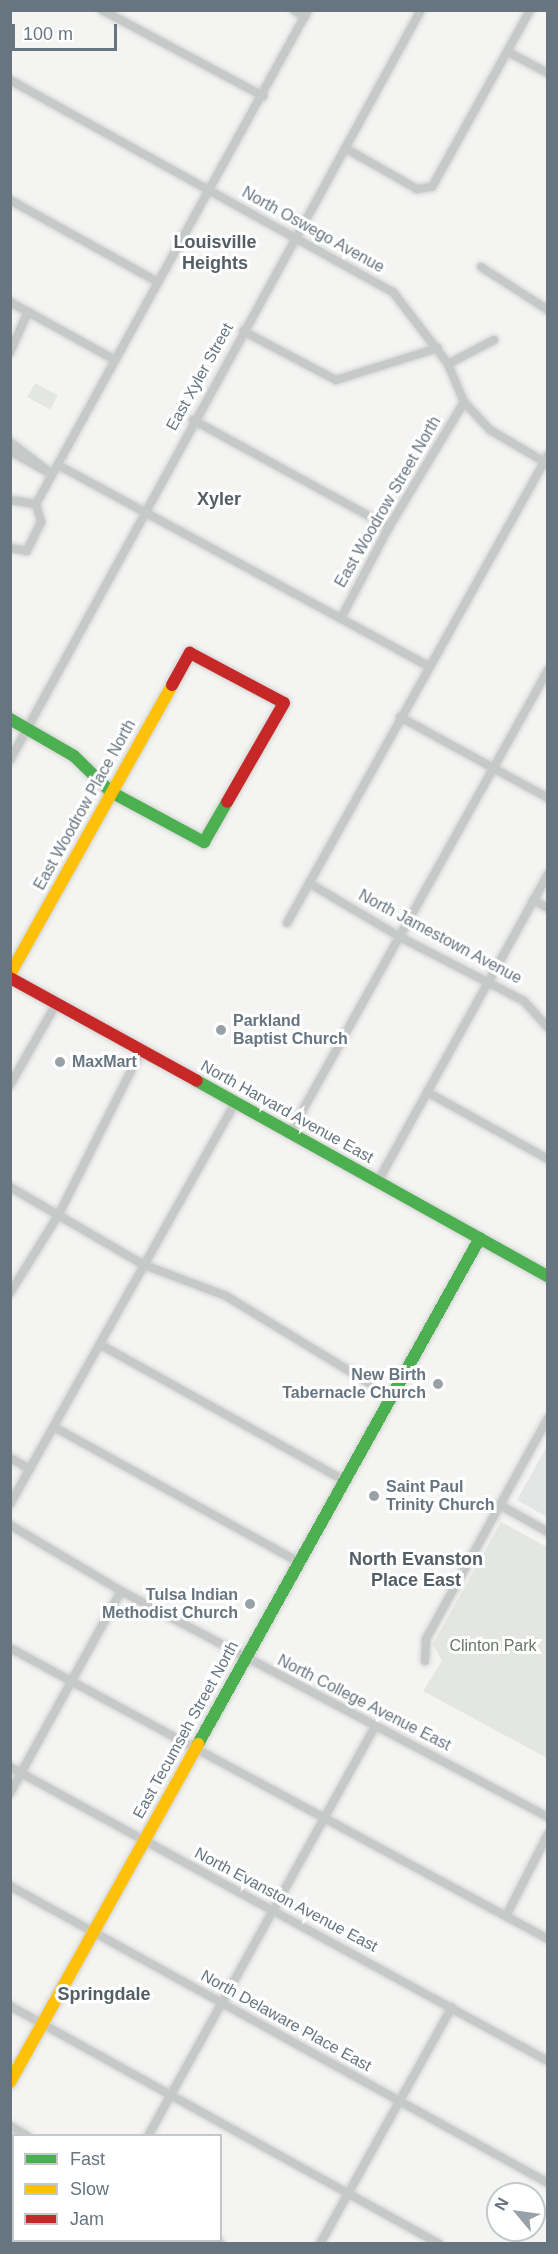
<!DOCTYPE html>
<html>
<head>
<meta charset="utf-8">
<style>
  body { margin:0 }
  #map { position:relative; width:558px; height:2254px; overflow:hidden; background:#f4f4f3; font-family:Helvetica,sans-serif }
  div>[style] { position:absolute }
  .built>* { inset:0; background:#e4e6e6 }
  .green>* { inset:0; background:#e3e6e1; transform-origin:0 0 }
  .roads { filter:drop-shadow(0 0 2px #d1d2d2) drop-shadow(0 0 2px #d1d2d2) }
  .street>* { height:8px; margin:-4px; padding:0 4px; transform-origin:4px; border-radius:4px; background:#c7c9c9 }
  .fast>* { height:12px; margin:-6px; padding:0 6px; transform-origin:6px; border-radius:6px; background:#4caf50 }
  .slow>* { height:12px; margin:-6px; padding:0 6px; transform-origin:6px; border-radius:6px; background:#ffc107 }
  .jam>* { height:12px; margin:-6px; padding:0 6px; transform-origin:6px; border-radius:6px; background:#c62828 }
  .dots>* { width:16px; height:16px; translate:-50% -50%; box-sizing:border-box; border:3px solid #fff; border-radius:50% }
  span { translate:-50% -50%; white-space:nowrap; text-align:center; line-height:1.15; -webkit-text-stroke:6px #fff; paint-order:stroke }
  .street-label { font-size:16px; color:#677580 }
  .poi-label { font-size:16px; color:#677580; font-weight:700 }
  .left { translate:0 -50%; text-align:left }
  .right { translate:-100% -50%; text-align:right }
  .park-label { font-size:16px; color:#697865 }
  .neighbourhood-label { font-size:18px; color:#545e66; font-weight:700 }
  .frame { position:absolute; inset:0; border:12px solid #677580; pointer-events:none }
  .legend { position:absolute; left:12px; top:2134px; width:210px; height:108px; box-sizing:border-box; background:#fff; border:2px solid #c2c8cc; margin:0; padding:8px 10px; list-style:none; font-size:18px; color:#677580 }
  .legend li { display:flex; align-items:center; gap:12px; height:30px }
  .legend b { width:30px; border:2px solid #c2c8cc }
  .north { position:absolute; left:486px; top:2182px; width:60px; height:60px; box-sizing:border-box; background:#fff; border:2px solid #c2c8cc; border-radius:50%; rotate:299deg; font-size:16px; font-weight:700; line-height:24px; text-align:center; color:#677580 }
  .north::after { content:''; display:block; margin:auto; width:21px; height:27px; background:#98a1a8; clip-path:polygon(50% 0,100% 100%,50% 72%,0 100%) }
  .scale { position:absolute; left:12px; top:24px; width:105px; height:27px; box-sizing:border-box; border:3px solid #677580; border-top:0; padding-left:8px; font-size:18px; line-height:21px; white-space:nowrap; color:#677580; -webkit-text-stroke:4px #fff; paint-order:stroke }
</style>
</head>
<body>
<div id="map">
  <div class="built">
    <div style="clip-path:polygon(547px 1446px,547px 1517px,517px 1500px)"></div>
  </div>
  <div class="green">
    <div style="left:35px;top:383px;width:26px;height:16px;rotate:29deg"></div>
    <div style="clip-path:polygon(501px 1522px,547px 1547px,547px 1758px,423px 1691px,442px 1661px,433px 1644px)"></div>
  </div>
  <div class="roads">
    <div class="street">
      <div style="left:102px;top:10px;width:183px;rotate:28.1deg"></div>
      <div style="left:294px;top:10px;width:13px;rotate:32deg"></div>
      <div style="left:508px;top:52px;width:45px;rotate:27.7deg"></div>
      <div style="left:10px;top:80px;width:438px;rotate:29deg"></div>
      <div style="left:393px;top:292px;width:91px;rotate:52.6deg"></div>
      <div style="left:448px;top:364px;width:41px;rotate:67.2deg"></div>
      <div style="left:464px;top:402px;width:38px;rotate:47deg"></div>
      <div style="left:490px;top:430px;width:67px;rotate:30.4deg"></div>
      <div style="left:345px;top:148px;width:83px;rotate:29.7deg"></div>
      <div style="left:417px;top:189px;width:15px;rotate:-8deg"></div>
      <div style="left:432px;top:187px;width:202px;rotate:-61deg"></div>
      <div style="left:10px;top:200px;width:169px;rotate:29deg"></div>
      <div style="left:481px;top:267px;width:80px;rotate:32.7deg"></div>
      <div style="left:10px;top:302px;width:120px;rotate:28.9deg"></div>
      <div style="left:243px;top:331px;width:105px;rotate:27.8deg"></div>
      <div style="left:336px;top:380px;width:107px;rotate:-17.4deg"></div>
      <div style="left:10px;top:352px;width:44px;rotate:-65.8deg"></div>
      <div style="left:448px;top:364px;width:52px;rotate:-27.6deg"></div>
      <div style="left:193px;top:420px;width:223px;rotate:28.6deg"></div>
      <div style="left:10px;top:442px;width:53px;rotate:37.3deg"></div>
      <div style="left:10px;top:451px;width:45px;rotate:29.4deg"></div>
      <div style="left:58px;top:465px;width:421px;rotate:28.5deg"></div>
      <div style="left:10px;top:500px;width:26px;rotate:9deg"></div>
      <div style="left:36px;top:504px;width:19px;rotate:74deg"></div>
      <div style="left:41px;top:522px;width:32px;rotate:116deg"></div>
      <div style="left:27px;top:551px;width:17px;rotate:-170deg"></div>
      <div style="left:36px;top:504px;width:564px;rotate:-61.16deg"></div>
      <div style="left:341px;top:618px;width:103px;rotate:-62.2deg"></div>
      <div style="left:389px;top:527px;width:146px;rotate:-59deg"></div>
      <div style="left:400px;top:717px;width:169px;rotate:28.7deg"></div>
      <div style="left:10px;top:760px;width:855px;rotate:-61.28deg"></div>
      <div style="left:309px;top:883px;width:106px;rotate:30.7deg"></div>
      <div style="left:400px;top:937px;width:140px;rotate:27.3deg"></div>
      <div style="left:524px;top:1001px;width:36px;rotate:48deg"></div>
      <div style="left:533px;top:900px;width:17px;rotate:28deg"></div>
      <div style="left:287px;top:923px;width:536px;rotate:-60.85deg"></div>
      <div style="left:10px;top:1085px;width:93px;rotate:-60.4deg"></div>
      <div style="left:427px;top:1092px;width:138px;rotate:29deg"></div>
      <div style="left:290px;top:1133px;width:530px;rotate:-60.87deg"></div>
      <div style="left:378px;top:1181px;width:351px;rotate:-61deg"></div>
      <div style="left:10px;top:1187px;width:155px;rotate:30.2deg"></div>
      <div style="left:144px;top:1265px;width:88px;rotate:20.7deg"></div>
      <div style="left:226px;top:1296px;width:194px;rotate:31.3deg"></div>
      <div style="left:10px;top:1293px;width:93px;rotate:-58.2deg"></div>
      <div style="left:59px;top:1214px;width:182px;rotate:-63.3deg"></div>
      <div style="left:101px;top:1345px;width:279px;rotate:29.1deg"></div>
      <div style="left:54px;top:1427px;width:281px;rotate:28.9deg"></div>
      <div style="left:10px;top:1458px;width:23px;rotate:29deg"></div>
      <div style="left:10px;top:1504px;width:460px;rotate:-60.7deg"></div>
      <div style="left:500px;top:1505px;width:55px;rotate:29.4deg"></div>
      <div style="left:10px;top:1525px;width:129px;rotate:30.7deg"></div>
      <div style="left:121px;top:1591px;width:483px;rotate:27.9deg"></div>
      <div style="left:10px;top:1648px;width:612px;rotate:28.41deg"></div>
      <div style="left:425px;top:1661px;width:22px;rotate:-87deg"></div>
      <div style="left:426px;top:1639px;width:252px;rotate:-61.1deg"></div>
      <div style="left:10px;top:1767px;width:613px;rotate:28.66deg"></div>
      <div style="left:10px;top:1793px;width:230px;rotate:-61.2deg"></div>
      <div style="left:10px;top:1886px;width:615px;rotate:28.9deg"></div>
      <div style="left:506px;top:1916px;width:92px;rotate:-62.9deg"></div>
      <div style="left:10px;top:2006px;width:491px;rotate:29deg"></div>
      <div style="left:10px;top:2126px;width:20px;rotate:30deg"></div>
      <div style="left:148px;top:2136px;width:468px;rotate:-61deg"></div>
      <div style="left:215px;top:2240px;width:7px;rotate:34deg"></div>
      <div style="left:87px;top:2244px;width:4px;rotate:-63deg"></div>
      <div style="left:320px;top:2244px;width:271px;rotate:-60.9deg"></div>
    </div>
    <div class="fast">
      <div style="left:10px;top:719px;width:74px;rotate:30deg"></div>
      <div style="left:74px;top:756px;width:52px;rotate:44.2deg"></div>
      <div style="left:111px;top:792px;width:106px;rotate:28.3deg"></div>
      <div style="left:204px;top:842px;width:46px;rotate:-60.1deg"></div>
      <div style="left:197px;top:1081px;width:402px;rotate:29.1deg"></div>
      <div style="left:198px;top:1744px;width:579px;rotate:-60.87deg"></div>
    </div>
    <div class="slow">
      <div style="left:10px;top:974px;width:331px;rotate:-60.7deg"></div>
      <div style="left:10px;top:2082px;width:387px;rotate:-60.9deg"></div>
    </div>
    <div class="jam">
      <div style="left:172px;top:685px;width:37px;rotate:-61deg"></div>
      <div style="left:190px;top:653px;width:106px;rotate:28deg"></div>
      <div style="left:284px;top:703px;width:114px;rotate:119.9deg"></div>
      <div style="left:10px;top:978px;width:213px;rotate:28.8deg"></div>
    </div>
  </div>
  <div class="dots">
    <div style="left:221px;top:1030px;background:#98a1a8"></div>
    <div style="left:60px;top:1062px;background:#98a1a8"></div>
    <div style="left:438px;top:1384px;background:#98a1a8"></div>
    <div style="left:374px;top:1496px;background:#98a1a8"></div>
    <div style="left:250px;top:1604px;background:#98a1a8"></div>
  </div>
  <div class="street-label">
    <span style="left:313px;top:230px;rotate:29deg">North Oswego Avenue</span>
    <span style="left:200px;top:377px;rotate:-61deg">East Xyler Street</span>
    <span style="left:388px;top:502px;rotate:-60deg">East Woodrow Street North</span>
    <span style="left:85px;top:805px;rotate:-61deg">East Woodrow Place North</span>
    <span style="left:440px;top:937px;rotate:28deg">North Jamestown Avenue</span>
    <span style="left:287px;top:1112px;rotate:29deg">North Harvard Avenue East</span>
    <span style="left:364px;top:1703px;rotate:27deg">North College Avenue East</span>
    <span style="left:186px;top:1730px;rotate:-61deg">East Tecumseh Street North</span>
    <span style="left:286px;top:1900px;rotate:28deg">North Evanston Avenue East</span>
    <span style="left:286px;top:2021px;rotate:29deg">North Delaware Place East</span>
  </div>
  <div class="poi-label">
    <span class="left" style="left:233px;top:1030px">Parkland<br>Baptist Church</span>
    <span class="left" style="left:72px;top:1062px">MaxMart</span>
    <span class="right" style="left:426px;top:1384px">New Birth<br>Tabernacle Church</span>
    <span class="left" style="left:386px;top:1496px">Saint Paul<br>Trinity Church</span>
    <span class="right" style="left:238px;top:1604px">Tulsa Indian<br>Methodist Church</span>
  </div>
  <div class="park-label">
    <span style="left:493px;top:1646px">Clinton Park</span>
  </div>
  <div class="neighbourhood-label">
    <span style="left:215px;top:253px">Louisville<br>Heights</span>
    <span style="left:219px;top:499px">Xyler</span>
    <span style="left:416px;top:1570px">North Evanston<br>Place East</span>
    <span style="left:104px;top:1994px">Springdale</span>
  </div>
  <div class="frame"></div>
  <ul class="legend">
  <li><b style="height:8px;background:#4caf50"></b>Fast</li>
  <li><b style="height:8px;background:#ffc107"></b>Slow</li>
  <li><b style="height:8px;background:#c62828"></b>Jam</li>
  </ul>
  <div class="north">N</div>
  <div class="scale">100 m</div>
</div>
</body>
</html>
